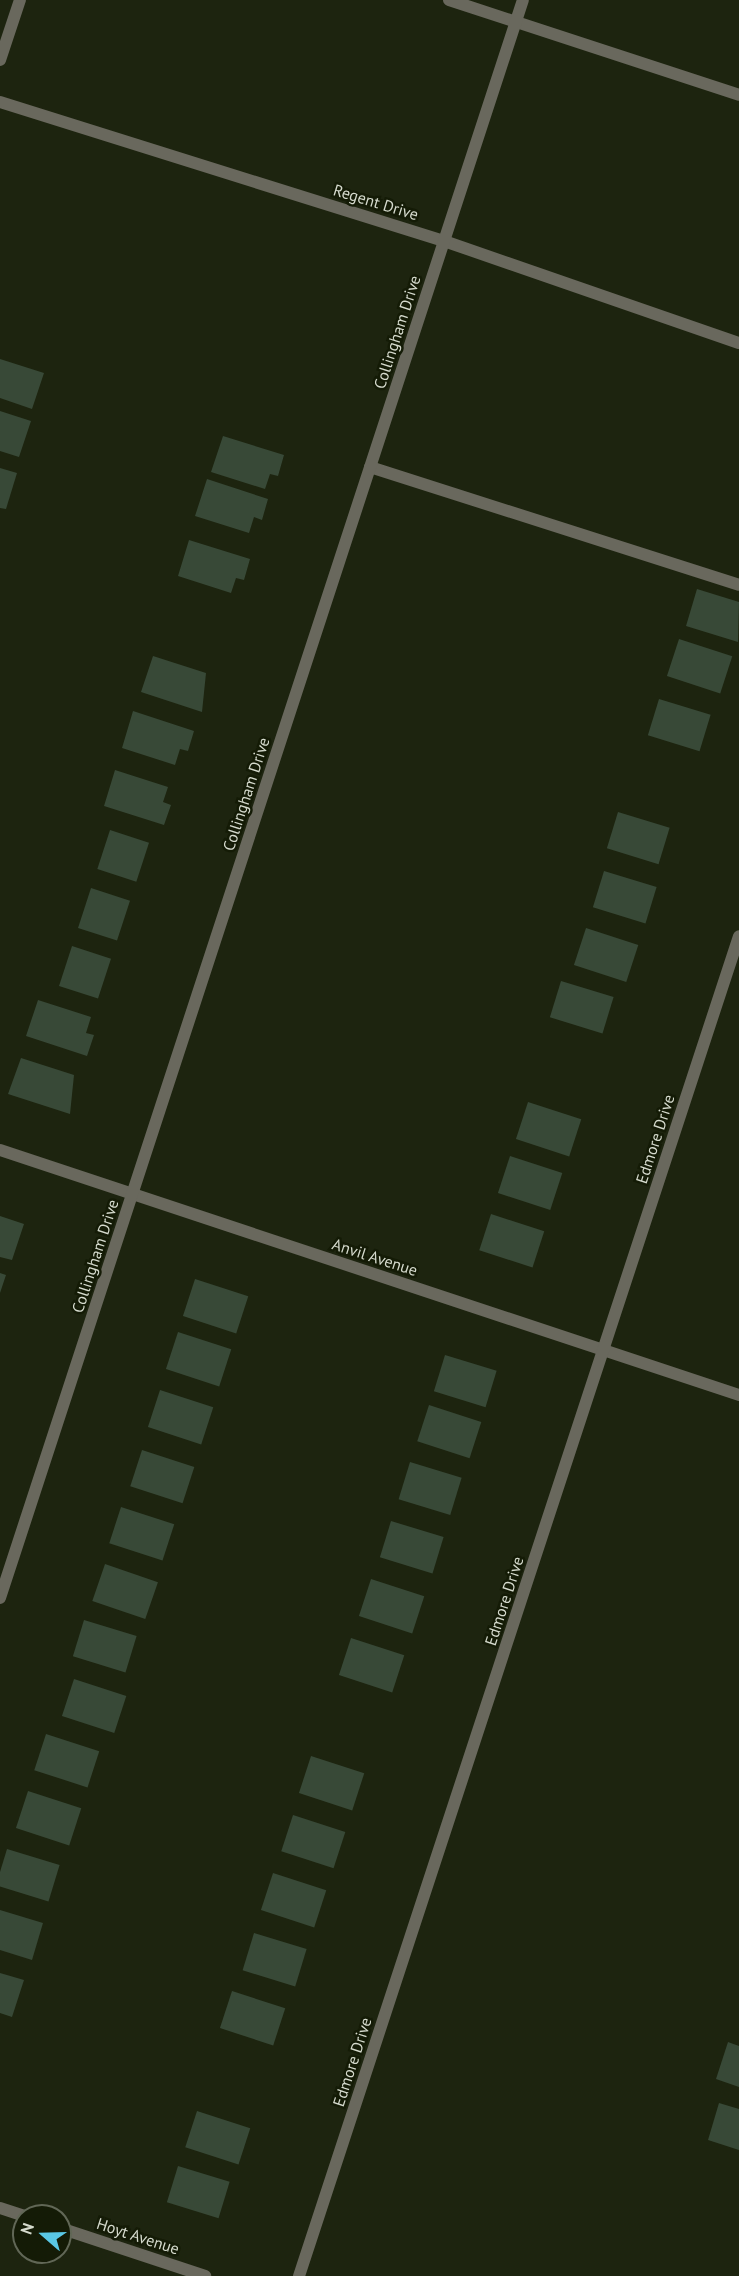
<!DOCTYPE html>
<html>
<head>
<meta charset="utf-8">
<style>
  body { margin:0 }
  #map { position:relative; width:739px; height:2276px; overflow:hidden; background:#1d240f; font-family:"PT Sans",sans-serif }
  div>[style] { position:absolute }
  .building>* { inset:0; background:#384937; transform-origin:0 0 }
  .lane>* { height:12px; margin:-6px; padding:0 6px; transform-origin:6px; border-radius:6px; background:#69685d }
  .street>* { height:12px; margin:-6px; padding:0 6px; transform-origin:6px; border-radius:6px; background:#69685d }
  span { translate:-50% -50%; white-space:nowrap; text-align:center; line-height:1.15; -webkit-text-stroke:5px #141b06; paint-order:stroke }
  .street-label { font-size:16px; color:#d5dacd }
  .north { position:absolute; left:12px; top:2204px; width:60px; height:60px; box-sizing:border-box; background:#141b06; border:2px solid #616756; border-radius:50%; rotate:290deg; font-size:16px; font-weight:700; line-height:24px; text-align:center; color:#d5dacd }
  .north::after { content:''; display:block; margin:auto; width:21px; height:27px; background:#5ac8e6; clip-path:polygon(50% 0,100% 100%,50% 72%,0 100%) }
</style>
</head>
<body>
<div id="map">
  <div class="building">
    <div style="clip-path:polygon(0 359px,44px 373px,32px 409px,0 398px)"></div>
    <div style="clip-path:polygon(0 411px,31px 421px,19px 457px,0 451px)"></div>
    <div style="clip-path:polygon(223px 436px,284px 455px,278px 476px,270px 474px,265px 489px,211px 472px)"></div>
    <div style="clip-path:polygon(0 468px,17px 473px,6px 509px,0 508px)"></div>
    <div style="clip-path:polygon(207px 479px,268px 499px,262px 520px,254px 517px,249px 533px,195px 516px)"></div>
    <div style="clip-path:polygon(189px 540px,250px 559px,244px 580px,236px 578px,231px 593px,178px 576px)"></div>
    <div style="clip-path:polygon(697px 589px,739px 602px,738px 642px,686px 626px)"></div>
    <div style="left:679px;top:639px;width:56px;height:39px;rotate:18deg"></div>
    <div style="clip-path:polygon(153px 656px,206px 673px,202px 712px,141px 692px)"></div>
    <div style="left:659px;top:699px;width:54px;height:38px;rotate:17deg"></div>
    <div style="clip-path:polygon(133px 711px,194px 731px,188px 751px,180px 749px,175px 765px,122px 748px)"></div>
    <div style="clip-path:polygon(115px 770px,168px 787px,163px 802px,171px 805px,164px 825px,104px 806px)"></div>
    <div style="left:618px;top:812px;width:54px;height:38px;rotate:17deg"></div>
    <div style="left:110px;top:830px;width:41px;height:41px;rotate:18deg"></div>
    <div style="left:604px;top:871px;width:55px;height:38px;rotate:17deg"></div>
    <div style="left:91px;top:888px;width:41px;height:42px;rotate:18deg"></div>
    <div style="left:586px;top:928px;width:55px;height:39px;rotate:18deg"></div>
    <div style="left:72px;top:946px;width:41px;height:42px;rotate:18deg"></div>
    <div style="left:561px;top:981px;width:55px;height:38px;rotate:17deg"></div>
    <div style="clip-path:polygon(38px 1000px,91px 1017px,86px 1033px,94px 1035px,87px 1056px,26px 1036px)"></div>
    <div style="clip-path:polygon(21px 1058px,74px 1075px,70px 1114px,8px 1094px)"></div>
    <div style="left:528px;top:1102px;width:56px;height:39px;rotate:18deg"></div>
    <div style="left:510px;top:1156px;width:55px;height:39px;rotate:18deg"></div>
    <div style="left:491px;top:1214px;width:56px;height:38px;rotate:18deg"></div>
    <div style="clip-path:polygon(0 1216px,24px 1224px,12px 1260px,0 1257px)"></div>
    <div style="clip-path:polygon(0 1273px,6px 1275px,0 1293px)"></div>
    <div style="left:195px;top:1279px;width:56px;height:39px;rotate:18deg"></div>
    <div style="left:178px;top:1332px;width:56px;height:39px;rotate:18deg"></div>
    <div style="left:445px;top:1355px;width:54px;height:38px;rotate:17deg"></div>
    <div style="left:160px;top:1390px;width:56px;height:39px;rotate:18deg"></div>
    <div style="left:429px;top:1405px;width:55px;height:38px;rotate:18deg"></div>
    <div style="left:142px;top:1450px;width:55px;height:38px;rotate:18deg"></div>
    <div style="left:410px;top:1462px;width:54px;height:39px;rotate:17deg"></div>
    <div style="left:121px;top:1507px;width:56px;height:38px;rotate:18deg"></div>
    <div style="left:391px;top:1521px;width:55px;height:38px;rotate:17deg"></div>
    <div style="left:105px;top:1564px;width:56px;height:39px;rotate:19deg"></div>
    <div style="left:371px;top:1579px;width:56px;height:39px;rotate:18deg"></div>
    <div style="left:84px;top:1620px;width:55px;height:38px;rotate:17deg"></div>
    <div style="left:351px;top:1638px;width:56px;height:39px;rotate:18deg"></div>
    <div style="left:74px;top:1679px;width:55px;height:39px;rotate:18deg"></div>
    <div style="left:46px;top:1734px;width:56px;height:38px;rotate:18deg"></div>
    <div style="left:311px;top:1756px;width:56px;height:39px;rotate:18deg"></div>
    <div style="left:28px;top:1791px;width:56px;height:39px;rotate:18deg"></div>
    <div style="left:293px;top:1815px;width:55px;height:38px;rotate:18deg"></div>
    <div style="left:7px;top:1849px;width:55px;height:38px;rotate:17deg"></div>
    <div style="left:273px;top:1873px;width:56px;height:39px;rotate:18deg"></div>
    <div style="clip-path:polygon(0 1910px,43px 1923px,32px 1960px,0 1950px)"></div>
    <div style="left:254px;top:1933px;width:55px;height:39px;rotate:17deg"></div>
    <div style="clip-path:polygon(0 1973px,24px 1980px,12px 2017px,0 2013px)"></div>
    <div style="left:232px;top:1991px;width:56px;height:39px;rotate:18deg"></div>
    <div style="clip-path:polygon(728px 2042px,739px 2046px,739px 2087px,716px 2079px)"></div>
    <div style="clip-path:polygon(719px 2103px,739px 2109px,739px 2150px,708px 2140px)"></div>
    <div style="left:197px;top:2111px;width:56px;height:38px;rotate:18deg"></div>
    <div style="left:178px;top:2166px;width:54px;height:38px;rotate:17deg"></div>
  </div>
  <div class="lane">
    <div style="left:449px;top:0;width:305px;rotate:18.1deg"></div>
    <div style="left:370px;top:467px;width:387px;rotate:17.7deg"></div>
  </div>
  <div class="street">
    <div style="left:0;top:60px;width:63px;rotate:-71.6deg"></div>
    <div style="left:0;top:102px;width:465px;rotate:17.4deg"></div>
    <div style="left:444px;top:241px;width:312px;rotate:19.1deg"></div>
    <div style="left:0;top:1150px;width:779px;rotate:18.34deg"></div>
    <div style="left:0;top:1598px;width:1681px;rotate:-71.88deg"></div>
    <div style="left:0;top:2208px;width:25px;rotate:18deg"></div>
    <div style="left:60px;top:2228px;width:153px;rotate:18.3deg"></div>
    <div style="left:299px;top:2276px;width:1410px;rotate:-71.82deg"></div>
  </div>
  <div class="street-label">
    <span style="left:376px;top:202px;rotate:17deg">Regent Drive</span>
    <span style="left:397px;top:332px;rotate:-72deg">Collingham Drive</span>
    <span style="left:246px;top:794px;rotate:-72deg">Collingham Drive</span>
    <span style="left:655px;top:1139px;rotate:-72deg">Edmore Drive</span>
    <span style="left:95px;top:1256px;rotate:-72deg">Collingham Drive</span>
    <span style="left:375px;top:1257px;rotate:18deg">Anvil Avenue</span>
    <span style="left:504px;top:1601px;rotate:-72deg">Edmore Drive</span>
    <span style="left:352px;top:2062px;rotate:-72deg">Edmore Drive</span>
    <span style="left:138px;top:2236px;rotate:18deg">Hoyt Avenue</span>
  </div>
  <div class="north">N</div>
</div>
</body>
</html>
